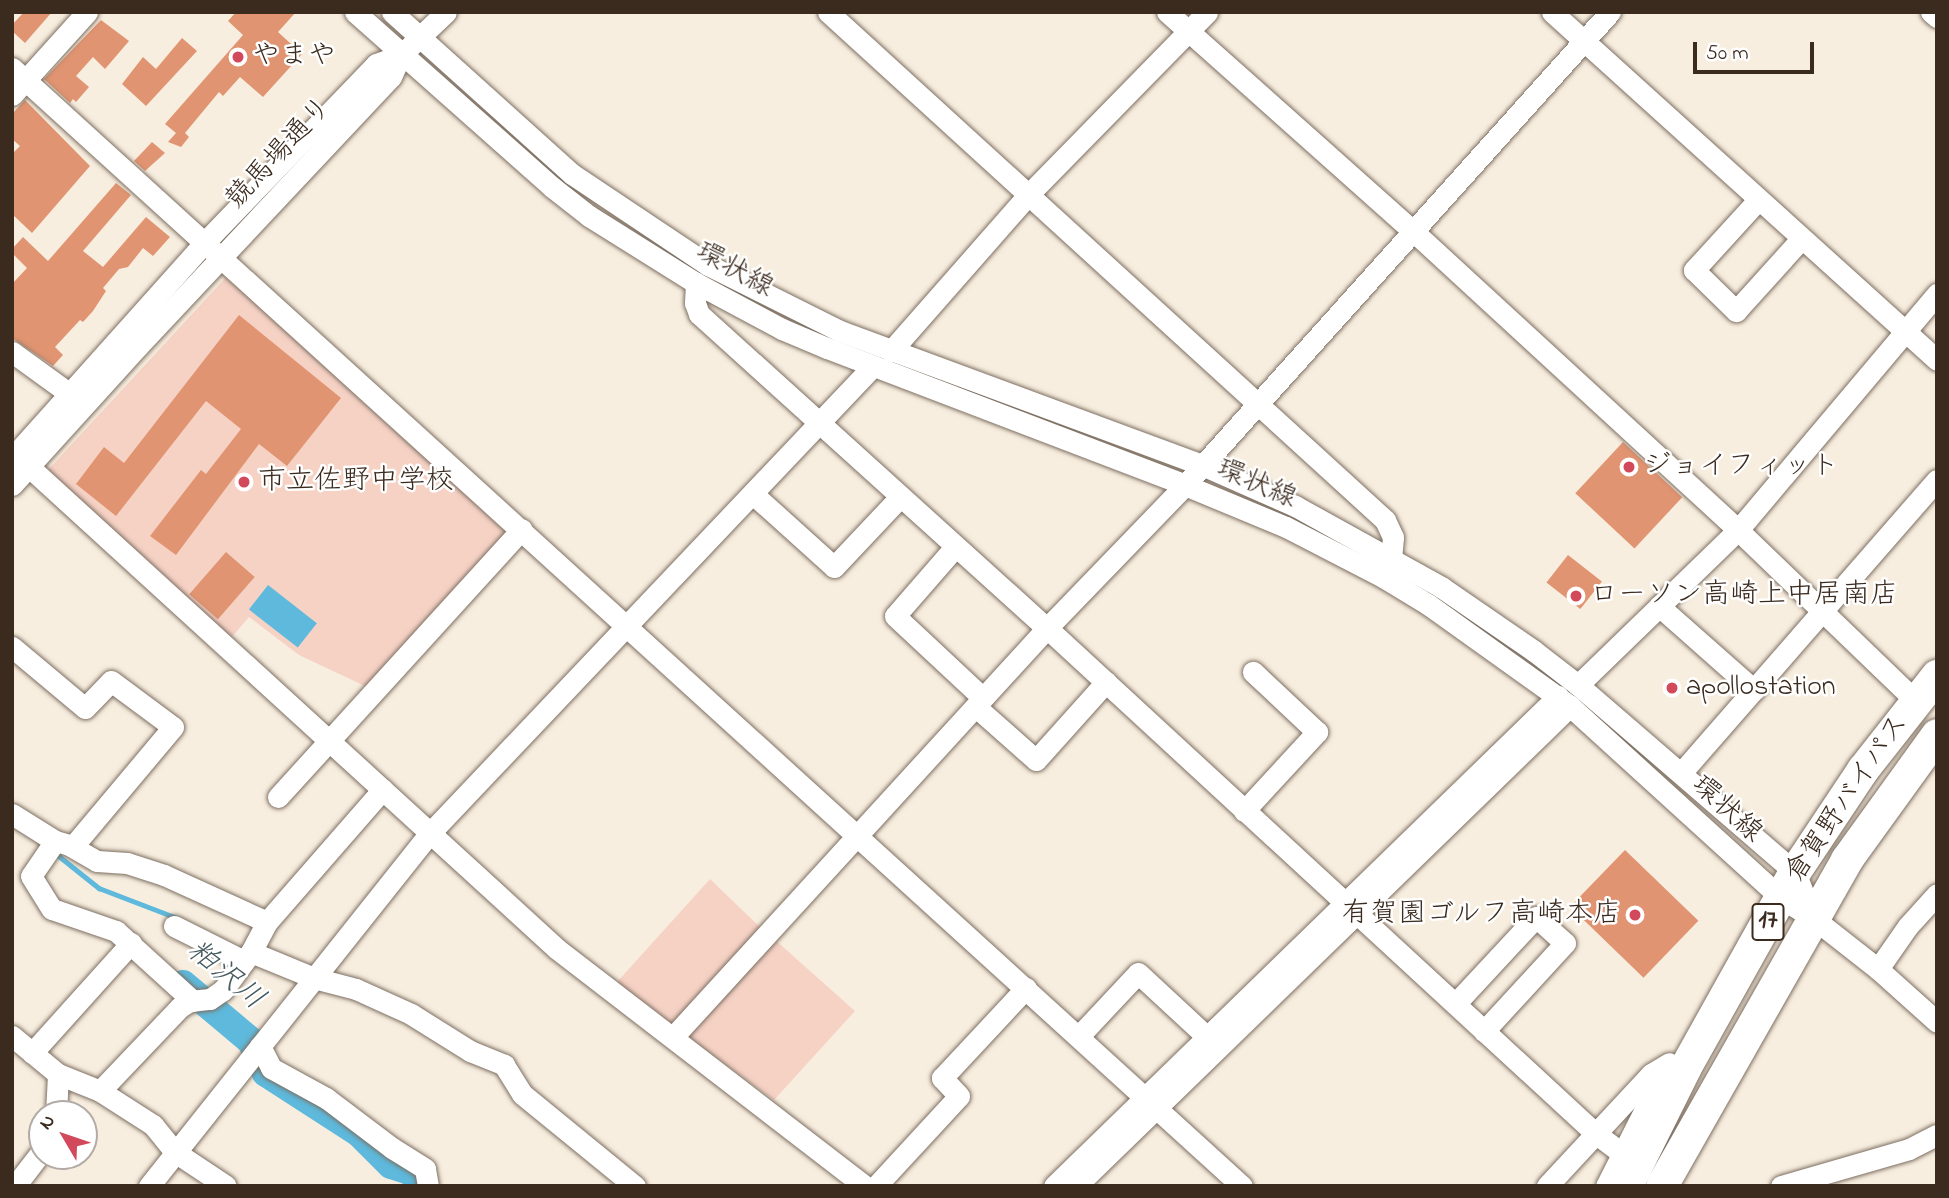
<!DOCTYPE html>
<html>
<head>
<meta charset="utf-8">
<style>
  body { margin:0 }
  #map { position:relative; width:1949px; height:1198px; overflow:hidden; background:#f8eedf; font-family:"Indie Flower","Klee One",sans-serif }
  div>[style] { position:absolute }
  .built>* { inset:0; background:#f6d2c5 }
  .water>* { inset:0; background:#5eb9dc; transform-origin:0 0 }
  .stream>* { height:4.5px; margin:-2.25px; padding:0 2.25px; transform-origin:2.25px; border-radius:2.25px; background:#5eb9dc }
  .river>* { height:28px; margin:-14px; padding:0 14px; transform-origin:14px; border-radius:14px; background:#5eb9dc }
  .building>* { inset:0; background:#e19471; transform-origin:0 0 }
  .roads { filter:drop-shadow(0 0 2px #7d6f62) drop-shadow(0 0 2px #7d6f62) }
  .minor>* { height:21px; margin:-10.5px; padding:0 10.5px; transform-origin:10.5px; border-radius:10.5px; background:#fff }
  .highway>* { height:32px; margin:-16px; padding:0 16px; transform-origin:16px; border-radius:16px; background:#fff }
  .dots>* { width:19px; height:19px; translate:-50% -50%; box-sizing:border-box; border:4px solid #fff; border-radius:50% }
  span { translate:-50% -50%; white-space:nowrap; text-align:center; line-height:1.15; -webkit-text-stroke:5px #fff; paint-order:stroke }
  .shield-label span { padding:2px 5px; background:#fff; border:2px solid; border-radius:5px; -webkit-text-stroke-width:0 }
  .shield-label { font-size:26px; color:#3b2a1e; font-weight:700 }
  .poi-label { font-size:28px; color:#3b2a1e }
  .left { translate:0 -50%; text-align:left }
  .right { translate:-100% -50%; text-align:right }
  .street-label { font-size:28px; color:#3b2a1e }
  .water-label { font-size:30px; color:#475c60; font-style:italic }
  .frame { position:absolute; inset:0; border:14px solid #3b2a1e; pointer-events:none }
  .north { position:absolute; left:28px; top:1100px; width:70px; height:70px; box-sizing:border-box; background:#fff; border:2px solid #b1aaa5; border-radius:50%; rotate:309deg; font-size:19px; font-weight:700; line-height:28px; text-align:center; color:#3b2a1e }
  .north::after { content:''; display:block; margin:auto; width:24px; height:32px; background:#d1495b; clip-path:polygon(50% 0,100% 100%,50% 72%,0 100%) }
  .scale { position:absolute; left:1693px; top:42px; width:121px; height:32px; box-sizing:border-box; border:4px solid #3b2a1e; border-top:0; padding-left:9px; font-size:21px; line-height:24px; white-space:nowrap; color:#3b2a1e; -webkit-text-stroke:5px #fff; paint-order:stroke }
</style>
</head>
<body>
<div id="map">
  <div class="built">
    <div style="clip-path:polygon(229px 274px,514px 530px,369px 688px,299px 655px,249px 617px,231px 638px,47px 471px)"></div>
    <div style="clip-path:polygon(710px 879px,764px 931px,678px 1025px,670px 1024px,617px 982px)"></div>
    <div style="clip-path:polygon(773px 938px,855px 1011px,774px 1100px,688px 1037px,688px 1030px)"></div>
  </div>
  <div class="water">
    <div style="left:268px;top:585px;width:62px;height:31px;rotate:38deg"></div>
  </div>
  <div class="stream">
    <div style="left:54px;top:852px;width:58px;rotate:38.7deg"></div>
    <div style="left:99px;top:888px;width:84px;rotate:21deg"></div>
  </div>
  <div class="river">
    <div style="left:183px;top:984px;width:89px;rotate:40deg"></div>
    <div style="left:251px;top:1041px;width:35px;rotate:65deg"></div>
    <div style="left:266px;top:1073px;width:111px;rotate:32.8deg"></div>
    <div style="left:359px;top:1133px;width:45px;rotate:45deg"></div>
    <div style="left:391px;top:1165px;width:26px;rotate:18deg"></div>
    <div style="left:416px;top:1173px;width:13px;rotate:86deg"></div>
  </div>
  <div class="building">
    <div style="clip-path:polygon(24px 12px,52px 12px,25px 43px,12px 31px,12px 25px)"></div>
    <div style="clip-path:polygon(236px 12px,296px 12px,278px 32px,302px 54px,263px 97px,240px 77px,223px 96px,219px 92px,185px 133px,189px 137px,181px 147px,168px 142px,176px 133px,165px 124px,243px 35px,228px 21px)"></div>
    <div style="clip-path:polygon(101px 20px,129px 41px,105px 69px,93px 57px,76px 76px,89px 87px,76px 102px,73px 99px,70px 103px,44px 79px)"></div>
    <div style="clip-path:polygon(182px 38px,197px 51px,146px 106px,122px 84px,143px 57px,156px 69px)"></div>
    <div style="clip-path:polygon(25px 100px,90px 166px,32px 233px,12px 214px,12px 154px,20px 146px,12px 139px,12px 114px)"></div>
    <div style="clip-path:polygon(152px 142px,165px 153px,145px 171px,134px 161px)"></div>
    <div style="clip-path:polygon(116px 183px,131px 195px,83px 251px,103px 267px,146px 217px,170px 237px,153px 256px,143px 248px,128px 267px,119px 269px,103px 288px,106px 291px,93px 311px,83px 322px,80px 320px,55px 347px,63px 355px,53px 366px,12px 338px,12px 284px,27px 268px,12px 253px,12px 249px,23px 237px,48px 261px)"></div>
    <div style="clip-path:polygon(239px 315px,341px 398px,287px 466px,259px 444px,176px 555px,150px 536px,201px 470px,206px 474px,241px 429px,206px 401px,116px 516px,76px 484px,104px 447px,124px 463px)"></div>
    <div style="left:1623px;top:442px;width:81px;height:70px;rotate:43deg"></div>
    <div style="left:226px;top:552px;width:38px;height:56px;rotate:41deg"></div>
    <div style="left:1568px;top:555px;width:43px;height:35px;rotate:38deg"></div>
    <div style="left:1625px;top:850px;width:102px;height:79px;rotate:44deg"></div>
  </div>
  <div class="roads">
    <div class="minor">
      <div style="left:355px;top:12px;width:264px;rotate:41.6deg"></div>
      <div style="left:552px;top:187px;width:47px;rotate:38.1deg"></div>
      <div style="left:589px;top:216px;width:126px;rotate:32.1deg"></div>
      <div style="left:696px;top:283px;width:98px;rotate:28.1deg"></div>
      <div style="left:782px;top:329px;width:49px;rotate:22.9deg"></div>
      <div style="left:827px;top:348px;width:383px;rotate:20.9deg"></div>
      <div style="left:1185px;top:485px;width:109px;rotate:22.6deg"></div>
      <div style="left:1286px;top:527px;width:109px;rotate:27.3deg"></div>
      <div style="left:1383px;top:577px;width:54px;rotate:31.3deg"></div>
      <div style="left:1429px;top:605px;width:173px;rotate:35.6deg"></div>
      <div style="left:1570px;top:706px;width:285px;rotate:42.3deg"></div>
      <div style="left:1781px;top:898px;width:38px;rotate:32deg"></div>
      <div style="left:1813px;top:918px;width:83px;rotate:38.1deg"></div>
      <div style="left:1878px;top:969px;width:79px;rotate:41.9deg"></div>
      <div style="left:392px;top:12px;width:242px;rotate:42deg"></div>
      <div style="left:572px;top:174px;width:164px;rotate:33.8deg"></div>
      <div style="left:708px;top:265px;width:148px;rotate:26.6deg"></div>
      <div style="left:840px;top:331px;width:386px;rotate:20.3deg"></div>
      <div style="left:1202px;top:465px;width:102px;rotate:23.8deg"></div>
      <div style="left:1295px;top:506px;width:167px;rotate:29deg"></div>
      <div style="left:1441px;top:587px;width:113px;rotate:34.5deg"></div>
      <div style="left:1534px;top:651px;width:56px;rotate:37.7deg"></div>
      <div style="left:1578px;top:685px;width:286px;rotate:40.8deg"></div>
      <div style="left:1795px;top:872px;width:49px;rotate:68.6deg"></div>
      <div style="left:828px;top:12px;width:754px;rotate:42.37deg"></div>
      <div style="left:1385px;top:520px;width:19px;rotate:65deg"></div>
      <div style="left:1393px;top:537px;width:22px;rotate:95deg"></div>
      <div style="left:1167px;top:12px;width:329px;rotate:41.7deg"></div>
      <div style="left:1413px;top:231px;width:442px;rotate:42.6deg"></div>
      <div style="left:1738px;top:530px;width:247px;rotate:43.9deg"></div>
      <div style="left:1552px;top:12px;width:519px;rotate:42.11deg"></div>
      <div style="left:1931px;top:12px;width:8px;rotate:40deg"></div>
      <div style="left:12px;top:68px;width:1662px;rotate:42.27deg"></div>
      <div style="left:12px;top:95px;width:112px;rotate:-47.9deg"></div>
      <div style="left:1758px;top:200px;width:95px;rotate:132.4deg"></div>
      <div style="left:1694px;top:270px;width:59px;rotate:44.3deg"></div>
      <div style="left:1736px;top:311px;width:97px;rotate:-47.9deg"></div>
      <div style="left:696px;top:283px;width:20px;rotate:93deg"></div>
      <div style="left:695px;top:303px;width:12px;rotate:70deg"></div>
      <div style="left:699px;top:314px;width:469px;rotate:42.1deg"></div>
      <div style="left:1047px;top:628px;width:745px;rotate:42.66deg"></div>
      <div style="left:1595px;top:1133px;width:35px;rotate:37deg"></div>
      <div style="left:891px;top:351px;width:208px;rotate:-48.7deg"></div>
      <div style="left:1028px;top:195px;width:256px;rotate:-45.6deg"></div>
      <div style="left:12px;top:352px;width:72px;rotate:35.9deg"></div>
      <div style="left:15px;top:454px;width:734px;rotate:42.4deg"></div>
      <div style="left:557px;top:949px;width:389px;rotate:37.6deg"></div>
      <div style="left:12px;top:458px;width:290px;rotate:-48.2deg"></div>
      <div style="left:205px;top:242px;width:247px;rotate:-46.1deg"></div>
      <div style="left:376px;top:64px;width:27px;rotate:-20deg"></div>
      <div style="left:401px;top:55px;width:62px;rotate:-43.7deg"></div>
      <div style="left:12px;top:485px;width:188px;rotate:-47.8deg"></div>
      <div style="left:138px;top:346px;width:369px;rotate:-46.8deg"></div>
      <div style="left:391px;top:77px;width:24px;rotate:-66deg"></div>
      <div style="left:753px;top:494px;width:109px;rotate:42deg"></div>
      <div style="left:834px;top:567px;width:96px;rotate:-46.7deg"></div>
      <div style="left:955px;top:547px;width:91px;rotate:131deg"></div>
      <div style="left:895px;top:616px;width:120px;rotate:43deg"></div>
      <div style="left:1659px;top:606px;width:127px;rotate:41.5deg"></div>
      <div style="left:12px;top:647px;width:95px;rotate:39.9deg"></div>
      <div style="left:85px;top:708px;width:37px;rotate:-46deg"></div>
      <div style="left:111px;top:681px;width:77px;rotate:36.6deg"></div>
      <div style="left:173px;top:727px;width:155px;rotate:130deg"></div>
      <div style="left:73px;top:846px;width:19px;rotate:-164deg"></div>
      <div style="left:55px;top:841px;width:51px;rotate:-147.9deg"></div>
      <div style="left:1578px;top:685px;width:223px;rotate:-44.1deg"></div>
      <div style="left:1738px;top:530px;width:309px;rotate:-49.9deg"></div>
      <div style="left:976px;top:707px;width:80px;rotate:41.5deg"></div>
      <div style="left:1036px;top:760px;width:105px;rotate:-48.1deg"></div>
      <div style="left:1681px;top:773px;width:389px;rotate:-48.9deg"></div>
      <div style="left:278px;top:797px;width:362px;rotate:-47.7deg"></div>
      <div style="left:1244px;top:811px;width:108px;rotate:-47.3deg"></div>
      <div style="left:1317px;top:732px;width:88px;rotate:-136.8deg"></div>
      <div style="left:55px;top:841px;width:42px;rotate:124.4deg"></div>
      <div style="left:31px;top:876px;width:39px;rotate:58deg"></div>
      <div style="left:52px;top:909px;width:68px;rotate:19deg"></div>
      <div style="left:116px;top:931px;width:104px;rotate:42.3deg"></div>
      <div style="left:69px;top:845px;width:32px;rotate:30deg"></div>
      <div style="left:97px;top:861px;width:30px;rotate:4deg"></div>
      <div style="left:127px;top:863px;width:39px;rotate:18deg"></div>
      <div style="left:164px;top:875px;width:113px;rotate:24.5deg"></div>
      <div style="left:174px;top:926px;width:78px;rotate:26.6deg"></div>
      <div style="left:251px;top:952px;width:34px;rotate:-62deg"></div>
      <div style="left:267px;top:922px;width:176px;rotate:-48.9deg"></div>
      <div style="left:1878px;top:969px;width:52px;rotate:-55.1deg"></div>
      <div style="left:1908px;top:926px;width:43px;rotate:-47.8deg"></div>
      <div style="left:1456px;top:1003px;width:117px;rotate:-47.1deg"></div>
      <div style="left:1536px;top:917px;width:39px;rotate:42deg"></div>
      <div style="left:1565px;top:943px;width:120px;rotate:132.6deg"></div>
      <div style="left:12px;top:1036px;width:60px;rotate:39.6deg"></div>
      <div style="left:58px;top:1074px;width:45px;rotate:22deg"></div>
      <div style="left:100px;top:1091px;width:63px;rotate:32.7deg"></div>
      <div style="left:153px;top:1125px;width:35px;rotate:51deg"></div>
      <div style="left:175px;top:1152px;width:61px;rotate:33.7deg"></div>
      <div style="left:1079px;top:1036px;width:86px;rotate:-46.9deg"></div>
      <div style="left:1138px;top:973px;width:94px;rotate:42.8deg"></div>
      <div style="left:673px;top:1037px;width:554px;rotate:-47.56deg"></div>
      <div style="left:1047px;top:628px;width:199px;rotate:-46deg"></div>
      <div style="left:1185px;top:485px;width:636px;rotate:-48.06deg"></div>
      <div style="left:260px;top:1046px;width:25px;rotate:63deg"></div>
      <div style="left:271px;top:1068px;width:63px;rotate:28.6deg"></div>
      <div style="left:326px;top:1098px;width:83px;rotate:37.1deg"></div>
      <div style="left:392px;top:1148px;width:39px;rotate:32deg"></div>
      <div style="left:425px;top:1169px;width:17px;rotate:80deg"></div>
      <div style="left:32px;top:1053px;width:148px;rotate:-48deg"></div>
      <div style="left:100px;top:1091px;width:116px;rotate:-46.4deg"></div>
      <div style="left:180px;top:1007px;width:12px;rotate:-31deg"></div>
      <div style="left:190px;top:1001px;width:20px;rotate:-6deg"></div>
      <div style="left:210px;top:999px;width:16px;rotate:-35deg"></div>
      <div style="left:223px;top:990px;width:47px;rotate:-53.6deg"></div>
      <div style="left:251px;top:952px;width:68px;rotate:22.4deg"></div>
      <div style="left:314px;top:978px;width:43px;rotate:14.7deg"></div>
      <div style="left:356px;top:989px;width:60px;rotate:24.4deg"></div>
      <div style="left:411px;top:1014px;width:70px;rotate:32.1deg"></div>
      <div style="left:470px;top:1051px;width:37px;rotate:22deg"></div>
      <div style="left:504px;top:1065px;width:34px;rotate:58deg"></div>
      <div style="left:522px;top:1094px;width:146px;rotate:39.2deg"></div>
      <div style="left:56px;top:1114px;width:40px;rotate:-87.1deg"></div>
      <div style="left:15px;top:1186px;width:44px;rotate:-52.4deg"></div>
      <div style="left:149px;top:1186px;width:451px;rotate:-51.5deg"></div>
      <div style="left:430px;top:833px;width:644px;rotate:-46.51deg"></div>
      <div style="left:876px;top:1186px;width:122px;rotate:-47.3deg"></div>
      <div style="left:959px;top:1096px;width:25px;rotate:-133deg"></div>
      <div style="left:942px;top:1078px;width:123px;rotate:-47deg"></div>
      <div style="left:1054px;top:1186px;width:703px;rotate:-44.19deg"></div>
      <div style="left:1076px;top:1186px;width:689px;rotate:-44.18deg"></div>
      <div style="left:1547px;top:1186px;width:153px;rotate:-47.1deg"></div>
      <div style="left:1651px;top:1074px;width:21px;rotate:-31deg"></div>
      <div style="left:1606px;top:1186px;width:135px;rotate:-63.1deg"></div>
      <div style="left:1781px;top:1186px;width:133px;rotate:-16.1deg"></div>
      <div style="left:1909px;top:1149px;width:31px;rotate:-27deg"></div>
    </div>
    <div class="highway">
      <div style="left:1627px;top:1186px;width:133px;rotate:-63.6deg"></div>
      <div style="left:1686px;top:1067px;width:223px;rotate:-60.8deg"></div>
      <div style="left:1795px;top:872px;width:123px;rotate:-56.3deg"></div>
      <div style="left:1863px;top:770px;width:120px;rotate:-51.8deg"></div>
      <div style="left:1662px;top:1186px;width:375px;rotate:-60.4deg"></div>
      <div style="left:1847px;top:860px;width:154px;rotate:-54.2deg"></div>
    </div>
  </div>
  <div class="dots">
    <div style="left:238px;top:57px;background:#d1495b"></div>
    <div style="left:1629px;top:467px;background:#d1495b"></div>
    <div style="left:244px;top:482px;background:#d1495b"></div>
    <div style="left:1576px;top:596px;background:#d1495b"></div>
    <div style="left:1672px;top:688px;background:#d1495b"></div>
    <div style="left:1635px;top:915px;background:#d1495b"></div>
  </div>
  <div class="shield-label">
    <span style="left:1768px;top:922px">17</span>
  </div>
  <div class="poi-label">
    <span class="left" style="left:252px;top:57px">やまや</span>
    <span class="left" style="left:1643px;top:467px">ジョイフィット</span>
    <span class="left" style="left:258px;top:482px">市立佐野中学校</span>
    <span class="left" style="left:1590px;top:596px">ローソン高崎上中居南店</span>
    <span class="left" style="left:1686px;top:688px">apollostation</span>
    <span class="right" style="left:1621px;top:915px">有賀園ゴルフ高崎本店</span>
  </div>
  <div class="street-label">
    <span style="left:280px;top:154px;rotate:-47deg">競馬場通り</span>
    <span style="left:734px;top:271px;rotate:29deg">環状線</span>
    <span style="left:1256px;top:485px;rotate:23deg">環状線</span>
    <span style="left:1848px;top:799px;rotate:-56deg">倉賀野バイパス</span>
    <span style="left:1726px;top:810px;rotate:42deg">環状線</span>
  </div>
  <div class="water-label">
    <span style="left:225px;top:976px;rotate:40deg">粕沢川</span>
  </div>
  <div class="frame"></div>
  <div class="north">N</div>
  <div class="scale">50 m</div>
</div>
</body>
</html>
